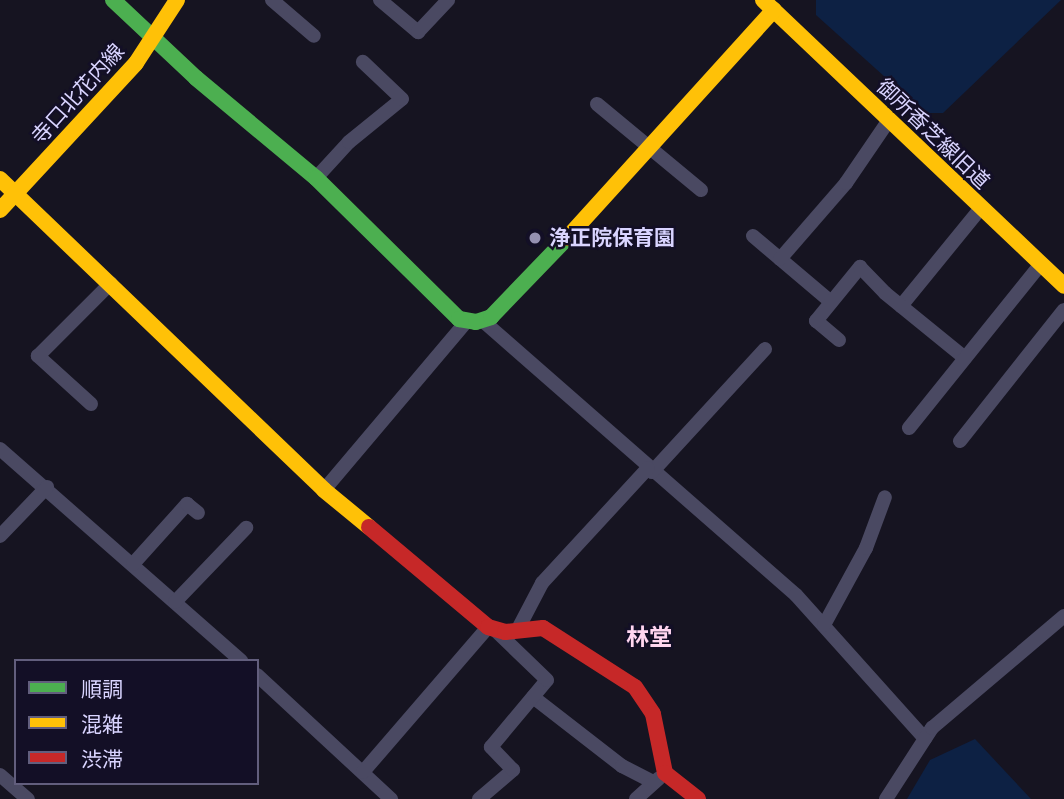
<!DOCTYPE html>
<html>
<head>
<meta charset="utf-8">
<style>
  body { margin:0 }
  #map { position:relative; width:1064px; height:799px; overflow:hidden; background:#161421; font-family:Rubik,"Noto Sans JP",sans-serif }
  div>[style] { position:absolute }
  .water>* { inset:0; background:#0d2144 }
  .street>* { height:14px; margin:-7px; padding:0 7px; transform-origin:7px; border-radius:7px; background:#4a4962 }
  .fast>* { height:16px; margin:-8px; padding:0 8px; transform-origin:8px; border-radius:8px; background:#4caf50 }
  .slow>* { height:16px; margin:-8px; padding:0 8px; transform-origin:8px; border-radius:8px; background:#ffc107 }
  .jam>* { height:16px; margin:-8px; padding:0 8px; transform-origin:8px; border-radius:8px; background:#c62828 }
  .dots>* { width:19px; height:19px; translate:-50% -50%; box-sizing:border-box; border:4px solid #130f26; border-radius:50% }
  span { translate:-50% -50%; white-space:nowrap; text-align:center; line-height:1.15; -webkit-text-stroke:5px #130f26; paint-order:stroke }
  .street-label { font-size:21px; color:#d9d4ff }
  .poi-label { font-size:21px; color:#d9d4ff; font-weight:700 }
  .left { translate:0 -50%; text-align:left }
  .neighbourhood-label { font-size:23px; color:#ffd6f0; font-weight:700 }
  .legend { position:absolute; left:14px; top:659px; width:245px; height:126px; box-sizing:border-box; background:#130f26; border:2px solid #625e7d; margin:0; padding:9px 12px; list-style:none; font-size:21px; color:#d9d4ff }
  .legend li { display:flex; align-items:center; gap:14px; height:35px }
  .legend b { width:35px; border:2px solid #625e7d }
</style>
</head>
<body>
<div id="map">
  <div class="water">
    <div style="clip-path:polygon(816px 0,1061px 0,943px 113px,925px 113px,816px 15px)"></div>
    <div style="clip-path:polygon(975px 739px,1031px 799px,907px 799px,930px 760px)"></div>
  </div>
  <div class="street">
    <div style="left:272px;top:0;width:55px;rotate:40.6deg"></div>
    <div style="left:380px;top:0;width:50px;rotate:40.1deg"></div>
    <div style="left:418px;top:32px;width:44px;rotate:-46.8deg"></div>
    <div style="left:597px;top:104px;width:135px;rotate:39.6deg"></div>
    <div style="left:316px;top:178px;width:49px;rotate:-47.5deg"></div>
    <div style="left:349px;top:142px;width:68px;rotate:-39.1deg"></div>
    <div style="left:402px;top:99px;width:54px;rotate:-136.5deg"></div>
    <div style="left:753px;top:236px;width:102px;rotate:40.2deg"></div>
    <div style="left:780px;top:259px;width:101px;rotate:-49deg"></div>
    <div style="left:846px;top:183px;width:76px;rotate:-55.7deg"></div>
    <div style="left:901px;top:306px;width:125px;rotate:-50.8deg"></div>
    <div style="left:483px;top:321px;width:416px;rotate:41.2deg"></div>
    <div style="left:796px;top:595px;width:193px;rotate:48.1deg"></div>
    <div style="left:839px;top:340px;width:30px;rotate:-140deg"></div>
    <div style="left:816px;top:321px;width:70px;rotate:-50.8deg"></div>
    <div style="left:860px;top:267px;width:36px;rotate:46deg"></div>
    <div style="left:885px;top:293px;width:103px;rotate:39.1deg"></div>
    <div style="left:91px;top:404px;width:72px;rotate:-137.8deg"></div>
    <div style="left:38px;top:356px;width:103px;rotate:-45deg"></div>
    <div style="left:909px;top:428px;width:209px;rotate:-51.2deg"></div>
    <div style="left:960px;top:441px;width:167px;rotate:-51.6deg"></div>
    <div style="left:0;top:449px;width:321px;rotate:41.3deg"></div>
    <div style="left:652px;top:472px;width:167px;rotate:-47.4deg"></div>
    <div style="left:324px;top:490px;width:221px;rotate:-49.8deg"></div>
    <div style="left:0;top:536px;width:68px;rotate:-46.2deg"></div>
    <div style="left:133px;top:564px;width:81px;rotate:-48deg"></div>
    <div style="left:187px;top:504px;width:14px;rotate:39deg"></div>
    <div style="left:175px;top:602px;width:103px;rotate:-46.2deg"></div>
    <div style="left:824px;top:625px;width:88px;rotate:-61.4deg"></div>
    <div style="left:866px;top:548px;width:54px;rotate:-69.6deg"></div>
    <div style="left:518px;top:629px;width:52px;rotate:-62.4deg"></div>
    <div style="left:542px;top:583px;width:156px;rotate:-47.3deg"></div>
    <div style="left:257px;top:675px;width:183px;rotate:42.8deg"></div>
    <div style="left:533px;top:697px;width:113px;rotate:37.8deg"></div>
    <div style="left:622px;top:766px;width:35px;rotate:27deg"></div>
    <div style="left:363px;top:772px;width:191px;rotate:-49.2deg"></div>
    <div style="left:0;top:775px;width:37px;rotate:41deg"></div>
    <div style="left:479px;top:799px;width:45px;rotate:-40.5deg"></div>
    <div style="left:513px;top:770px;width:32px;rotate:-134deg"></div>
    <div style="left:491px;top:747px;width:87px;rotate:-50.1deg"></div>
    <div style="left:547px;top:680px;width:71px;rotate:-136.1deg"></div>
    <div style="left:636px;top:799px;width:31px;rotate:-42deg"></div>
    <div style="left:886px;top:799px;width:85px;rotate:-57.1deg"></div>
    <div style="left:932px;top:728px;width:173px;rotate:-40.3deg"></div>
  </div>
  <div class="fast">
    <div style="left:113px;top:0;width:114px;rotate:43.2deg"></div>
    <div style="left:196px;top:78px;width:156px;rotate:39.8deg"></div>
    <div style="left:316px;top:178px;width:201px;rotate:44.6deg"></div>
    <div style="left:459px;top:319px;width:17px;rotate:10deg"></div>
    <div style="left:476px;top:322px;width:16px;rotate:-18deg"></div>
    <div style="left:491px;top:317px;width:110px;rotate:-46.1deg"></div>
  </div>
  <div class="slow">
    <div style="left:763px;top:0;width:415px;rotate:43.5deg"></div>
    <div style="left:0;top:179px;width:449px;rotate:43.8deg"></div>
    <div style="left:324px;top:490px;width:58px;rotate:39.4deg"></div>
    <div style="left:0;top:210px;width:200px;rotate:-47.2deg"></div>
    <div style="left:136px;top:63px;width:75px;rotate:-56.9deg"></div>
    <div style="left:567px;top:238px;width:308px;rotate:-47.8deg"></div>
  </div>
  <div class="jam">
    <div style="left:369px;top:527px;width:155px;rotate:40deg"></div>
    <div style="left:488px;top:627px;width:18px;rotate:16deg"></div>
    <div style="left:505px;top:632px;width:38px;rotate:-6deg"></div>
    <div style="left:543px;top:628px;width:109px;rotate:32.7deg"></div>
    <div style="left:635px;top:687px;width:32px;rotate:56deg"></div>
    <div style="left:653px;top:714px;width:60px;rotate:78.5deg"></div>
    <div style="left:665px;top:773px;width:42px;rotate:38.2deg"></div>
  </div>
  <div class="dots">
    <div style="left:535px;top:238px;background:#9591b1"></div>
  </div>
  <div class="street-label">
    <span style="left:78px;top:94px;rotate:-48deg">寺口北花内線</span>
    <span style="left:933px;top:134px;rotate:44deg">御所香芝線旧道</span>
  </div>
  <div class="poi-label">
    <span class="left" style="left:549px;top:238px">浄正院保育園</span>
  </div>
  <div class="neighbourhood-label">
    <span style="left:649px;top:637px">林堂</span>
  </div>
  <ul class="legend">
  <li><b style="height:9px;background:#4caf50"></b>順調</li>
  <li><b style="height:9px;background:#ffc107"></b>混雑</li>
  <li><b style="height:9px;background:#c62828"></b>渋滞</li>
  </ul>
</div>
</body>
</html>
